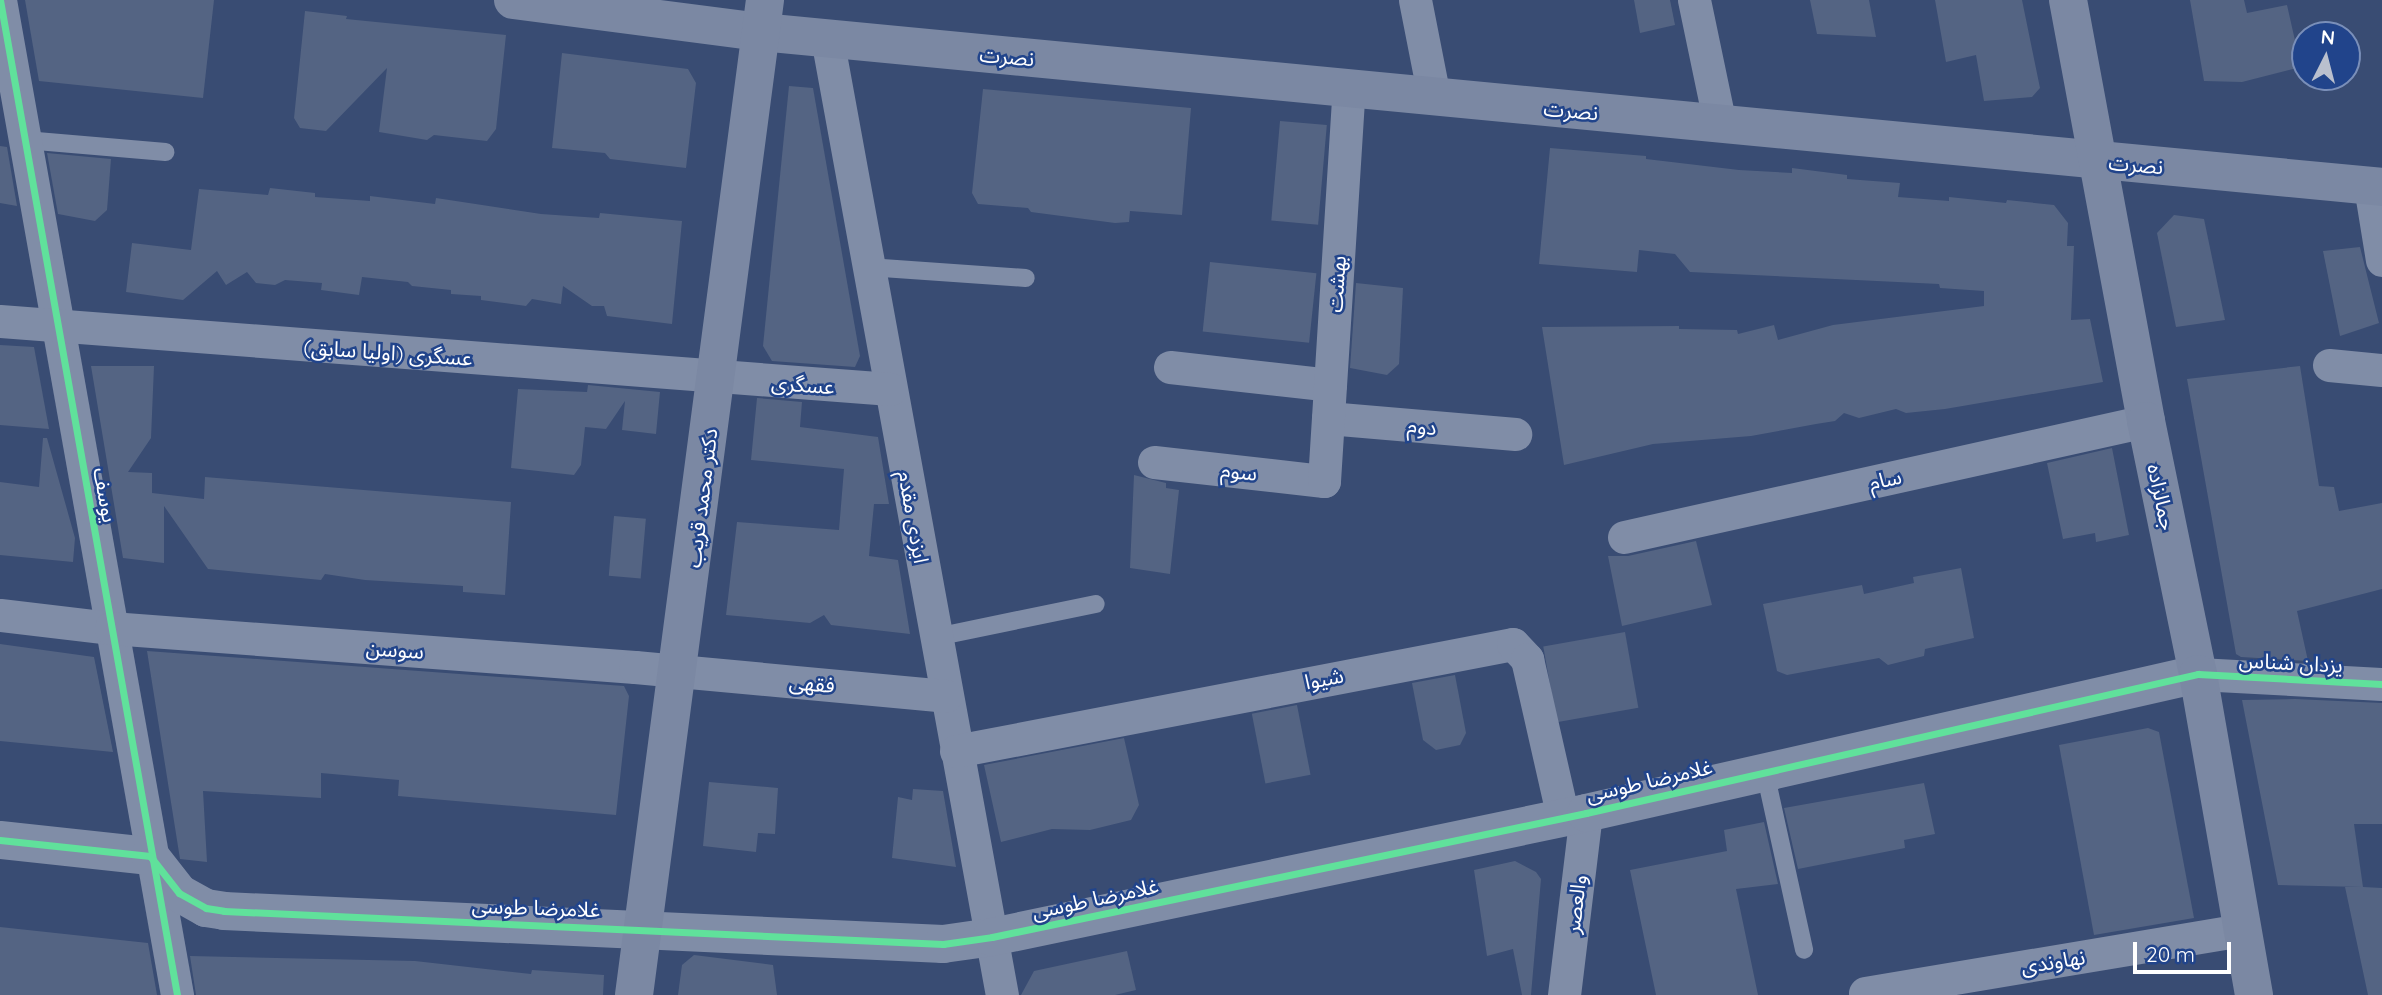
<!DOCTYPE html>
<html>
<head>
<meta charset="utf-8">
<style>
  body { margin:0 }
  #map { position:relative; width:2382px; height:995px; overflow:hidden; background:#394c73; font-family:Quicksand,"Noto Sans Arabic",sans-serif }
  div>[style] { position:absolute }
  .building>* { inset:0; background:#546483; transform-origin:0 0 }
  .service>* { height:18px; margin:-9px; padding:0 9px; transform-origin:9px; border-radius:9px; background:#808da7 }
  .minor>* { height:33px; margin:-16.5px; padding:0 16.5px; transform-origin:16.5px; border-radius:16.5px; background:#808da7 }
  .tertiary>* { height:38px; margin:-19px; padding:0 19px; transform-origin:19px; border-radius:19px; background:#808da7 }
  .secondary>* { height:38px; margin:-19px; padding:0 19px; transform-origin:19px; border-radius:19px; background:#7b88a3 }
  .cycleway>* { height:7px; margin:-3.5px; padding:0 3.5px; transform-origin:3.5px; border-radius:3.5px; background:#60e19b }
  span { translate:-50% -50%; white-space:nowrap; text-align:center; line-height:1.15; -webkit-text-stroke:5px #21448b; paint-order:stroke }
  .street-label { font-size:21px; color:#fff }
  .north { position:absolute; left:2291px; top:21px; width:70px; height:70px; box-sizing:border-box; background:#21448b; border:2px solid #7a8fb9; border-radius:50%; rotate:6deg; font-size:19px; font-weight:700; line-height:28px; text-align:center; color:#fff }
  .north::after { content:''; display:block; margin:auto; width:24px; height:32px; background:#bac0ce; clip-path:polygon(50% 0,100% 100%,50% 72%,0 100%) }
  .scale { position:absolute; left:2133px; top:942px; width:98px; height:32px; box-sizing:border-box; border:4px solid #fff; border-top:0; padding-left:9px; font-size:21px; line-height:24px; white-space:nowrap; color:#fff; -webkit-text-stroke:5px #21448b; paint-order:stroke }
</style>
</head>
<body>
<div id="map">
  <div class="building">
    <div style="clip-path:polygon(25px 0,214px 0,203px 98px,39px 81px)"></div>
    <div style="clip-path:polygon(1634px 0,1670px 0,1675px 25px,1640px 33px)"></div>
    <div style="clip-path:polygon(1810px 0,1869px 0,1876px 37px,1817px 34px)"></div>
    <div style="clip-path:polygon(1935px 0,2022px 0,2040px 88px,2032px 97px,1984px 101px,1976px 55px,1946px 62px)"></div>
    <div style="clip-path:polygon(2190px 0,2244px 0,2247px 13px,2287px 5px,2301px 67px,2242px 82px,2204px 81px)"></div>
    <div style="clip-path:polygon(305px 11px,347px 16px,346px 19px,506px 35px,496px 129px,487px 141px,434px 135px,427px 140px,379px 132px,387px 68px,326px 131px,300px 128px,294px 118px)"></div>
    <div style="clip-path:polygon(562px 53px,688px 69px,696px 83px,686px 168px,610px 159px,605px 153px,552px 148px)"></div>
    <div style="clip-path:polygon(789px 86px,813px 88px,860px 356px,855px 367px,772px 361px,763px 346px)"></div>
    <div style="clip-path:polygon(983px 89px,1191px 108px,1182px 215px,1130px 211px,1129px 222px,1115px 223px,1031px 212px,1028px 208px,978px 204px,972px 193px)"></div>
    <div style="left:1280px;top:121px;width:47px;height:100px;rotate:5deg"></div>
    <div style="clip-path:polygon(0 146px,7px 147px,17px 206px,0 203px)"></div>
    <div style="clip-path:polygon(1550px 148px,1646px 156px,1646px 159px,1739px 170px,1792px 173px,1792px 168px,1847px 175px,1847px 179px,1900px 183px,1898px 197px,1949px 201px,1949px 197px,2006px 203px,2007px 200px,2054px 205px,2068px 223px,2067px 246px,2074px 246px,2071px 320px,2090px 319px,2103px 382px,1945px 409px,1906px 413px,1896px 409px,1859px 418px,1844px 413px,1835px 421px,1816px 424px,1751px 436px,1653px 444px,1564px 465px,1542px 327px,1679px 326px,1679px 329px,1737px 330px,1738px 334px,1774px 325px,1778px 340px,1833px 325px,1984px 306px,1984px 291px,1940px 288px,1939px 284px,1690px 272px,1675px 254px,1639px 250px,1637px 272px,1539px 264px)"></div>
    <div style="clip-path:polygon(47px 153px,111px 159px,107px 210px,95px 221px,58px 214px)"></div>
    <div style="clip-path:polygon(270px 188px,315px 193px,315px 197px,370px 201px,370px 196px,435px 204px,436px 198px,541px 214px,599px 218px,600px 213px,682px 221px,672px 324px,607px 316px,604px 306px,592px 306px,563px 286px,561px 304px,532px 299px,526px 306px,481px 300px,481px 296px,451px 294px,451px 290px,412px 286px,408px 282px,362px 277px,359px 295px,321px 290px,322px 283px,285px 280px,275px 285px,256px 283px,247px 272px,226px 285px,217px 271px,183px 300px,126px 292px,132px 243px,191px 250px,199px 189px,268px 195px)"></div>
    <div style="clip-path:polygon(2174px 215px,2204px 219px,2225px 320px,2176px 327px,2157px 233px)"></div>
    <div style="clip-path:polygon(2360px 247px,2379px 323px,2340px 336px,2323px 251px)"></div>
    <div style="left:1210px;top:262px;width:107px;height:70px;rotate:6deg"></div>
    <div style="clip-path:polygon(1356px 283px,1403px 288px,1399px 364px,1387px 375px,1350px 368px)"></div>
    <div style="clip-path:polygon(0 345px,34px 347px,49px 429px,0 425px)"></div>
    <div style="clip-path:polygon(91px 366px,154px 366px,151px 438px,128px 472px,152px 473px,152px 493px,204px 499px,205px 477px,511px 502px,505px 595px,463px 592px,463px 586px,365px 580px,325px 574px,321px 580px,208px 569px,164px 506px,164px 563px,123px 558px)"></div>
    <div style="clip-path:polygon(2300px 366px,2319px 486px,2334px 487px,2339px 511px,2382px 503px,2382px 589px,2297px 611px,2308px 661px,2241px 657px,2236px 654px,2187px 379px)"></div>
    <div style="clip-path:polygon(588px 385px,660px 392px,656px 434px,622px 430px,625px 401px,606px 429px,585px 427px,581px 465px,574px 475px,511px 468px,518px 389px,587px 392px)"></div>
    <div style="clip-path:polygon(757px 398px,802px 402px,800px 427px,878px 437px,889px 504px,874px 504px,869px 556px,898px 560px,910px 634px,831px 625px,824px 615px,810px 623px,726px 615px,737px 522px,839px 530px,844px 469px,751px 460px)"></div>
    <div style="clip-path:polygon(43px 438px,47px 438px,75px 538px,73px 562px,0 555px,0 482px,39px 487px)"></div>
    <div style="clip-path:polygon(2112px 448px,2129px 535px,2096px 542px,2095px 533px,2063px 539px,2047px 463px)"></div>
    <div style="clip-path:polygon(1134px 475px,1166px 483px,1166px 488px,1179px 490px,1170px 574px,1130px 568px)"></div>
    <div style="left:614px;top:516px;width:32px;height:60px;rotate:5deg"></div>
    <div style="clip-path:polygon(1696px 541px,1712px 605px,1622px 626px,1608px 556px,1628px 556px)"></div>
    <div style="clip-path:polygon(1961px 568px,1974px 638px,1925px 649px,1924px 656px,1888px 665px,1879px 658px,1787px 675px,1777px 671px,1763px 604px,1862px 585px,1864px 594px,1914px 583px,1913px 577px)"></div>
    <div style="left:1625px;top:632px;width:77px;height:83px;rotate:80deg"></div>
    <div style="clip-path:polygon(0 644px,94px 657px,113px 752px,0 741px)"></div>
    <div style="clip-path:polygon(147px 651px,624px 686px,629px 696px,616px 815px,398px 796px,399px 780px,321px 773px,321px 798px,203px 791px,207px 862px,180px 859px)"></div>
    <div style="clip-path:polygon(1455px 675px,1466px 733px,1460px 745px,1436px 750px,1423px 740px,1412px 683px)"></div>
    <div style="clip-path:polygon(2295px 699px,2382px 703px,2382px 824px,2354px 824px,2363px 887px,2382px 888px,2382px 995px,2368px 995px,2345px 887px,2362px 887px,2278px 885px,2242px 700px)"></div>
    <div style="left:1297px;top:705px;width:71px;height:46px;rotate:79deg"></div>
    <div style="clip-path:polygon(2148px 728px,2159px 732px,2194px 918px,2094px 935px,2059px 745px)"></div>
    <div style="clip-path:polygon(1124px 738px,1139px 805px,1131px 820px,1090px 830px,1052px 829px,1001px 842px,984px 765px)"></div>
    <div style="clip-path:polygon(709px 782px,778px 788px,775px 834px,758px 833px,756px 852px,703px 846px)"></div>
    <div style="clip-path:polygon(1924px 783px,1935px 834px,1904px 840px,1905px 848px,1798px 869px,1784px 808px)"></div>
    <div style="clip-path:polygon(913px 789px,943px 791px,956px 867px,892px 858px,898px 797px,912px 800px)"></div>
    <div style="clip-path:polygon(1764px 822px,1778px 884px,1736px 889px,1758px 995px,1656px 995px,1630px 870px,1727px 851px,1724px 830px)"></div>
    <div style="clip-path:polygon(1515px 861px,1536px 872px,1541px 879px,1531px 995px,1522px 995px,1513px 949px,1487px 956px,1474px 870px)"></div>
    <div style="clip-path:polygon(0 927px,148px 943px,157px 995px,0 995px)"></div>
    <div style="clip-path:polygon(1127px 951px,1136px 990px,1115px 995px,1021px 995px,1034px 971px)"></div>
    <div style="clip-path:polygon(694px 955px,773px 965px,777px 995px,678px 995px,682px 965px)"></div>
    <div style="clip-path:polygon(190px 956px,415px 961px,531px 974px,532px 970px,604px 975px,603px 995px,196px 995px)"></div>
  </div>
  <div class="service">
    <div style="left:25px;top:140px;width:141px;rotate:4.9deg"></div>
    <div style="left:868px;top:267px;width:158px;rotate:4deg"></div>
    <div style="left:936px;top:637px;width:163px;rotate:-11.7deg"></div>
    <div style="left:1765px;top:772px;width:182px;rotate:77.6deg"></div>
  </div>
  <div class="minor">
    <div style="left:0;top:0;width:1011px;rotate:79.91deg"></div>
    <div style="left:1415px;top:0;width:99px;rotate:78.9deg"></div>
    <div style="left:1694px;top:0;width:127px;rotate:78.2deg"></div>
    <div style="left:827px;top:38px;width:973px;rotate:79.64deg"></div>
    <div style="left:2370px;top:186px;width:75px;rotate:80.8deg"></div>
    <div style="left:0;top:321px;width:893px;rotate:4.37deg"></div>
    <div style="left:2329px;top:365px;width:53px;rotate:5.4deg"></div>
    <div style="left:1170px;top:367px;width:161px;rotate:6.4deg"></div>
    <div style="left:1328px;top:418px;width:188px;rotate:4.9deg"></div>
    <div style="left:1154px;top:462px;width:171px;rotate:6.4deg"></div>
    <div style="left:1324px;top:481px;width:394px;rotate:-86.4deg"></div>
    <div style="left:1624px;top:537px;width:535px;rotate:-12.53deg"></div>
    <div style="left:0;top:615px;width:112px;rotate:6.7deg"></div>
    <div style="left:111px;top:628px;width:525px;rotate:4.26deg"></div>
    <div style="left:635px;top:667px;width:312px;rotate:5.3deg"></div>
    <div style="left:2198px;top:674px;width:184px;rotate:3.1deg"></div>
    <div style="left:956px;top:751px;width:567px;rotate:-10.87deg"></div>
    <div style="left:1513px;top:644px;width:21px;rotate:47deg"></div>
    <div style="left:1527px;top:659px;width:162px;rotate:77.2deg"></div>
    <div style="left:1865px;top:993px;width:381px;rotate:-9.5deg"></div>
    <div style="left:1564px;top:995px;width:183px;rotate:-83.1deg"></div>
  </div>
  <div class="tertiary">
    <div style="left:0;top:840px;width:151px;rotate:6.1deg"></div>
    <div style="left:150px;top:856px;width:47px;rotate:51.9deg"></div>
    <div style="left:179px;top:893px;width:31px;rotate:29deg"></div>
    <div style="left:206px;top:908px;width:18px;rotate:9deg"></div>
    <div style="left:224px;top:911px;width:720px;rotate:2.63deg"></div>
    <div style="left:943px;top:944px;width:49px;rotate:-8.1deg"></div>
    <div style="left:992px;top:937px;width:607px;rotate:-11.79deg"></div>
    <div style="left:1586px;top:813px;width:628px;rotate:-12.8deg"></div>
  </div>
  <div class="secondary">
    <div style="left:513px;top:0;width:250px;rotate:7.4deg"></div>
    <div style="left:761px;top:32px;width:1628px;rotate:5.46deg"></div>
    <div style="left:2068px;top:0;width:428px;rotate:79.5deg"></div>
    <div style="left:2146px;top:421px;width:258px;rotate:78.4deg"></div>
    <div style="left:2198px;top:674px;width:326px;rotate:80.1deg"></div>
    <div style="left:634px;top:995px;width:1004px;rotate:-82.5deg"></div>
  </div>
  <div class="cycleway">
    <div style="left:0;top:0;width:1011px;rotate:79.91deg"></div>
    <div style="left:0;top:840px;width:151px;rotate:6.1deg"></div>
    <div style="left:150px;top:856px;width:47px;rotate:51.9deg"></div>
    <div style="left:179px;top:893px;width:31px;rotate:29deg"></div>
    <div style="left:206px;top:908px;width:18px;rotate:9deg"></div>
    <div style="left:224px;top:911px;width:720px;rotate:2.63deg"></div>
    <div style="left:943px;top:944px;width:49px;rotate:-8.1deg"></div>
    <div style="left:992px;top:937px;width:607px;rotate:-11.79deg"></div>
    <div style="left:1586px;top:813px;width:628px;rotate:-12.8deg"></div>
    <div style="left:2198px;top:674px;width:184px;rotate:3.1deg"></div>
  </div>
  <div class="street-label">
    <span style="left:1007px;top:56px;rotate:5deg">نصرت</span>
    <span style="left:1571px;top:110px;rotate:5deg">نصرت</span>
    <span style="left:2136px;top:164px;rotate:5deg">نصرت</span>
    <span style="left:1336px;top:284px;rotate:-86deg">بهشت</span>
    <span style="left:388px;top:352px;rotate:4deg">عسگری (اولیا سابق)</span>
    <span style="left:803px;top:384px;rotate:4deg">عسگری</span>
    <span style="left:1422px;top:426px;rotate:5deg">دوم</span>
    <span style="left:1239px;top:471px;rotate:6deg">سوم</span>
    <span style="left:1885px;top:479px;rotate:-13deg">سام</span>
    <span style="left:106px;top:495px;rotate:80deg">یوسف</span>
    <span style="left:2162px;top:497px;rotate:78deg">جمالزاده</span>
    <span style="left:701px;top:498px;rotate:-83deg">دکتر محمد قریب</span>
    <span style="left:914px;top:517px;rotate:80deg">ایزدی مقدم</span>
    <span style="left:395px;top:649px;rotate:4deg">سوسن</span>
    <span style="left:2291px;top:662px;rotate:3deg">یزدان شناس</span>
    <span style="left:1324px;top:678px;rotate:-11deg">شیوا</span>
    <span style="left:812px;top:683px;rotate:5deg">فقهی</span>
    <span style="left:1649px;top:780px;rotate:-13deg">غلامرضا طوسی</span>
    <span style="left:1095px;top:898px;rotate:-12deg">غلامرضا طوسی</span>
    <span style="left:1575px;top:904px;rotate:-83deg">والعصر</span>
    <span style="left:536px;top:907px;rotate:2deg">غلامرضا طوسی</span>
    <span style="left:2053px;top:961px;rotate:-9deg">نهاوندی</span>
  </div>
  <div class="north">N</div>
  <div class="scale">20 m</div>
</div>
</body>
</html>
